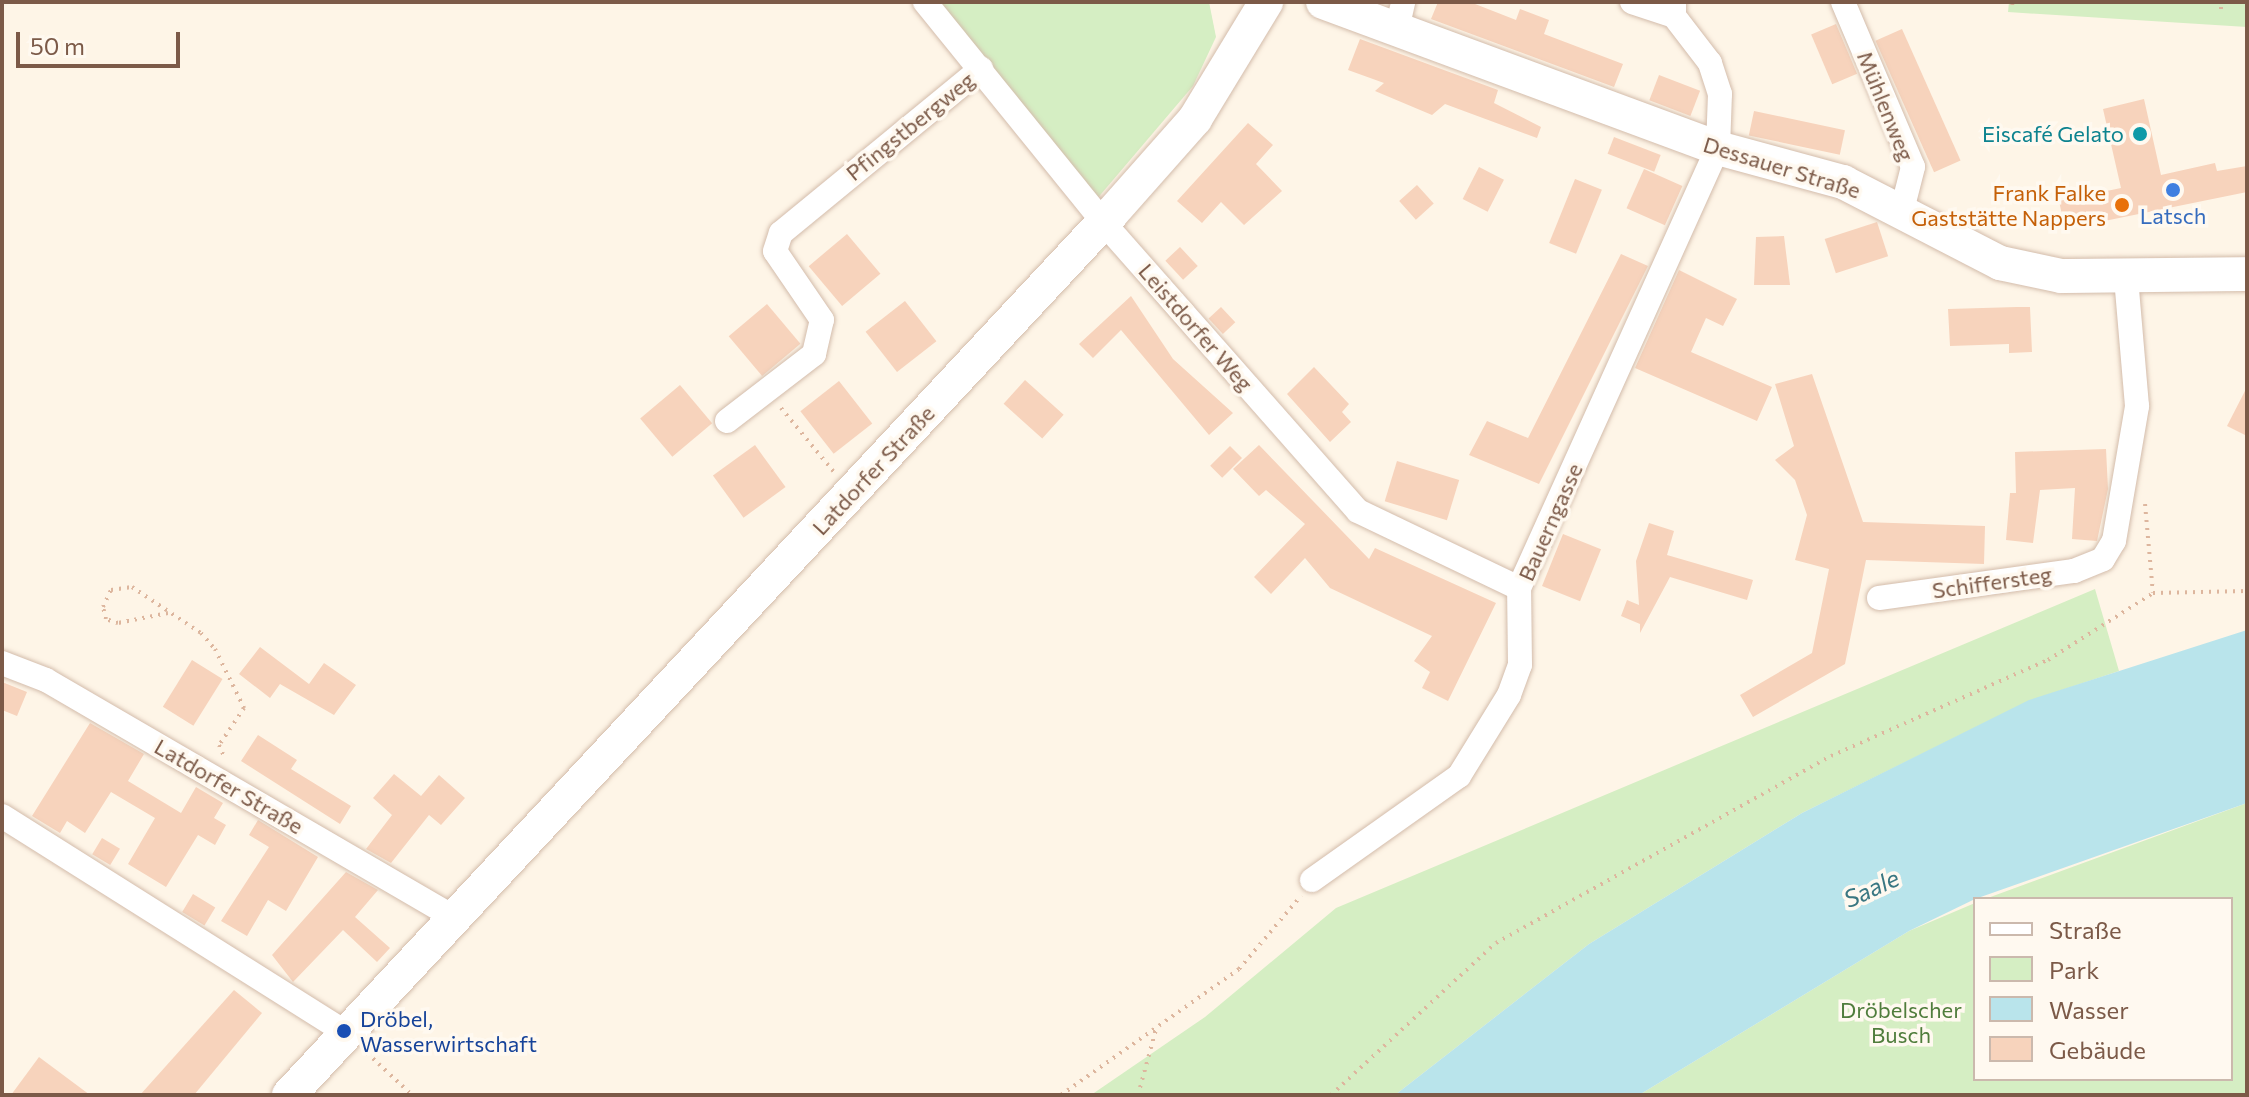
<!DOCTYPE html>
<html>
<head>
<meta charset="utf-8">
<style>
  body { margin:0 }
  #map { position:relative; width:2249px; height:1097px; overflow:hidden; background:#fef5e7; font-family:Commissioner,sans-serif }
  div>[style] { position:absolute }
  .green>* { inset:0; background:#d5eec3 }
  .water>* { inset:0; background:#b9e4eb }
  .building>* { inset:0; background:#f7d3bc; transform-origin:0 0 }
  .path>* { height:4px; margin-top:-2px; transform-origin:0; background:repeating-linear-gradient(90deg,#ddb69e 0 2px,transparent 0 8px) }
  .roads { filter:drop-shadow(0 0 2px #d3bcab) drop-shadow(0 0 2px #d3bcab) }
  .street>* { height:24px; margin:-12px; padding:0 12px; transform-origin:12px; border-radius:12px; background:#fff }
  .secondary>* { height:34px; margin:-17px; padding:0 17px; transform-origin:17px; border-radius:17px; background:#fff }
  .dots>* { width:22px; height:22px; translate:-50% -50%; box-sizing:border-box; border:4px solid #fff9f0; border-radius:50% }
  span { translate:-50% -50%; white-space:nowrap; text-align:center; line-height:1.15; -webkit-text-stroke:7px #fff9f0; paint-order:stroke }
  .street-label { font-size:22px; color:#7c5a48 }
  .culture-label { font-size:22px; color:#0d838f }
  .right { translate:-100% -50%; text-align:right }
  .food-label { font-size:22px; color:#c56008 }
  .shop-label { font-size:22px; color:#366cbe }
  .park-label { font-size:22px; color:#507d3c }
  .transit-label { font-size:22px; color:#164399 }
  .left { translate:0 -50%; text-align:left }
  .water-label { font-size:24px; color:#3a7782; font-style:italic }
  .frame { position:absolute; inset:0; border:4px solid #7c5a48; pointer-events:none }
  .legend { position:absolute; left:1973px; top:897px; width:260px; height:184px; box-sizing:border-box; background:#fff9f0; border:2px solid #cbb9ad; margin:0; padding:10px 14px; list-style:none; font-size:24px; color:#7c5a48 }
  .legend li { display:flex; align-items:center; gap:16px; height:40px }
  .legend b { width:40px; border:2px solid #cbb9ad }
  .scale { position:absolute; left:16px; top:32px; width:164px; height:36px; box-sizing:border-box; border:4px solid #7c5a48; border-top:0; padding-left:10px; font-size:24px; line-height:28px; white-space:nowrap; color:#7c5a48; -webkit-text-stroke:6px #fff9f0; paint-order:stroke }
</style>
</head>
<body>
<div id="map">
  <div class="green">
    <div style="clip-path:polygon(940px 2px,1209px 2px,1216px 37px,1193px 86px,1096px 200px)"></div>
    <div style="clip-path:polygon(2009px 2px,2247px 2px,2247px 27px,2008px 12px)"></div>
    <div style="clip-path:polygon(2095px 589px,2119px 671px,2029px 701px,1802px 813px,1589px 944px,1395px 1095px,1091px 1095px,1205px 1017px,1336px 908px)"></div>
    <div style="clip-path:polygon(2247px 803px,2247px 1095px,1639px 1095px,1909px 931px,1975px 903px,1975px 1079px,2231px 1079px,2231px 899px,1985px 899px)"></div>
  </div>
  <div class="water">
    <div style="clip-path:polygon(2247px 630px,2247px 803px,1975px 899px,1909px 931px,1639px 1095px,1395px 1095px,1589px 944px,1802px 813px,2029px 700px)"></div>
  </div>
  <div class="building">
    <div style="clip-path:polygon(1438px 2px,1470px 2px,1516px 20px,1520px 9px,1549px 20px,1544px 34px,1623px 64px,1614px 87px,1431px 19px)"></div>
    <div style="left:1836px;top:24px;width:54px;height:27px;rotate:67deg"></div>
    <div style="left:1902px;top:29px;width:144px;height:29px;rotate:66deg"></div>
    <div style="clip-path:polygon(1360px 39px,1498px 90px,1494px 103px,1541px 127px,1537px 138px,1445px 104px,1432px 115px,1375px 91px,1384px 83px,1348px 70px)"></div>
    <div style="left:1659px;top:75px;width:44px;height:27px;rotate:21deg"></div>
    <div style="clip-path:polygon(2144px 99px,2161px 175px,2215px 163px,2217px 171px,2247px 166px,2247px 192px,2065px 229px,2059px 201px,2121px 188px,2103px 109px)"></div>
    <div style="left:1754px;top:111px;width:93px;height:25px;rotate:12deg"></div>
    <div style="clip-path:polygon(1248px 123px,1273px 145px,1256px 164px,1282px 191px,1244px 225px,1221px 202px,1202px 223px,1177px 201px)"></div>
    <div style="left:1614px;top:137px;width:50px;height:18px;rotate:21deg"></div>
    <div style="left:1479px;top:167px;width:28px;height:36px;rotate:27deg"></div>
    <div style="left:1644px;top:169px;width:42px;height:43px;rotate:24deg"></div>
    <div style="left:1575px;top:179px;width:29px;height:69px;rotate:22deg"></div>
    <div style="left:1417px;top:185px;width:25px;height:24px;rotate:48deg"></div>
    <div style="left:1877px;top:222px;width:36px;height:55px;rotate:72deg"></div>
    <div style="left:847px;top:234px;width:52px;height:50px;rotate:50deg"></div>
    <div style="clip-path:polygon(1784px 236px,1790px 285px,1754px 285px,1756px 237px)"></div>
    <div style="left:1180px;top:247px;width:26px;height:20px;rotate:47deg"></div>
    <div style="clip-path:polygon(1621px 254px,1648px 266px,1539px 484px,1469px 455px,1487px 421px,1528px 438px)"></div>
    <div style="clip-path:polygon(1679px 270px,1737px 299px,1723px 326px,1706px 318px,1691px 352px,1772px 387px,1757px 421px,1635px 368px)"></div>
    <div style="clip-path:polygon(1131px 296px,1173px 359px,1233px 413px,1209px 435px,1121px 330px,1093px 358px,1079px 344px)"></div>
    <div style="left:905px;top:301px;width:51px;height:50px;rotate:52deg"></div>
    <div style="left:767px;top:304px;width:52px;height:50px;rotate:50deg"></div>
    <div style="left:1221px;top:307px;width:21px;height:17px;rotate:47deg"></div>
    <div style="clip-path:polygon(2017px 307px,2030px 307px,2032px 352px,2009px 353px,2009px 344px,1950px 346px,1948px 309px)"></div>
    <div style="clip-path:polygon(1314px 367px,1349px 404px,1342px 412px,1351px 422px,1330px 442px,1287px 394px)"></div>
    <div style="clip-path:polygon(1812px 374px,1863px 522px,1985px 526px,1984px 564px,1866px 560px,1845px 664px,1753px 717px,1740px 695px,1812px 653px,1829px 569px,1795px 560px,1807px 515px,1795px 480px,1775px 460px,1794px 446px,1775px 384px)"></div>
    <div style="left:1025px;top:380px;width:52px;height:32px;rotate:42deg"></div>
    <div style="left:839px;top:381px;width:54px;height:49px;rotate:52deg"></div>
    <div style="left:680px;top:385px;width:50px;height:52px;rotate:50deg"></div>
    <div style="clip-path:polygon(2247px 387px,2247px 436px,2227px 426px)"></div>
    <div style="left:755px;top:445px;width:52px;height:52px;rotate:54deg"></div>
    <div style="clip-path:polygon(1259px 445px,1369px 559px,1375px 548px,1496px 603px,1448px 701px,1422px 688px,1430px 672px,1414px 661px,1432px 636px,1330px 588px,1305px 558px,1271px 594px,1254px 577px,1305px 524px,1266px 490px,1259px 496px,1233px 469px)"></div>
    <div style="left:1230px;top:446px;width:17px;height:28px;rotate:45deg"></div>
    <div style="clip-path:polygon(2106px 449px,2108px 489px,2097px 541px,2072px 539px,2075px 488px,2040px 490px,2033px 543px,2006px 540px,2010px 493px,2016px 493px,2015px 452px)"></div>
    <div style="left:1397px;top:461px;width:65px;height:42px;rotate:17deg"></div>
    <div style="clip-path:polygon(1649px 523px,1674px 531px,1667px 555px,1753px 580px,1747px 600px,1670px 577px,1640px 633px,1640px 624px,1621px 616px,1627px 600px,1639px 605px,1636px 561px)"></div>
    <div style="left:1563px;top:534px;width:41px;height:56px;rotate:22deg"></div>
    <div style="clip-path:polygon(260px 647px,309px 684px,324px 663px,356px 685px,334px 715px,280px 684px,270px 698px,239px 674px)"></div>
    <div style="left:192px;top:660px;width:36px;height:55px;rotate:32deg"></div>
    <div style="clip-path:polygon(2px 682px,27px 692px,17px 716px,2px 710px)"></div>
    <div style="clip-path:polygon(90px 723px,144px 754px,128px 781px,181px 813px,196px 787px,223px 803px,214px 818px,226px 825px,215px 845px,198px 835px,166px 887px,128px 864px,155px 818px,111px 792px,85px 833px,67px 821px,60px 833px,32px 816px)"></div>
    <div style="clip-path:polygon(258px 735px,297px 760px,291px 769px,351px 806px,340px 824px,241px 761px)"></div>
    <div style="clip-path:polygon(394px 774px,421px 796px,439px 775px,465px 798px,441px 825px,429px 815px,391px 863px,366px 849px,392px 815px,373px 798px)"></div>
    <div style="clip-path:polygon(258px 820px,318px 857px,286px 911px,268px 900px,247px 936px,221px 921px,269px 847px,249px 835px)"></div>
    <div style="left:102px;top:838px;width:21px;height:19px;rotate:31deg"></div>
    <div style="clip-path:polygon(346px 872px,378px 890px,355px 917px,390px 948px,377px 962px,343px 930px,293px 982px,272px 955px)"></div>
    <div style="left:193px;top:894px;width:26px;height:21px;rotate:31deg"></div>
    <div style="clip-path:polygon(234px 990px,262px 1013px,194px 1095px,140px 1095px)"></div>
    <div style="clip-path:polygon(39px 1057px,90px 1095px,11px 1095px)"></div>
  </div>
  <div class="path">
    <div style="left:2012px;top:5px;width:3px;rotate:-72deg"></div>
    <div style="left:2221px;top:9px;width:7px;rotate:-90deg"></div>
    <div style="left:781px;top:408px;width:83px;rotate:50.4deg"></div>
    <div style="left:2145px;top:504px;width:89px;rotate:84.9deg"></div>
    <div style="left:168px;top:613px;width:51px;rotate:168.7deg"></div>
    <div style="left:118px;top:623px;width:13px;rotate:-162deg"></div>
    <div style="left:106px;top:619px;width:12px;rotate:-104deg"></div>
    <div style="left:103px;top:607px;width:19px;rotate:-65deg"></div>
    <div style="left:111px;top:590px;width:21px;rotate:-8deg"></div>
    <div style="left:132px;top:587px;width:83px;rotate:33.7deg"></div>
    <div style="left:201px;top:633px;width:21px;rotate:49deg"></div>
    <div style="left:215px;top:649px;width:66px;rotate:63.8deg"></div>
    <div style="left:244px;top:708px;width:45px;rotate:124deg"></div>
    <div style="left:219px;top:745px;width:12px;rotate:66deg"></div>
    <div style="left:367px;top:1053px;width:62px;rotate:43deg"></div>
    <div style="left:1061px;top:1095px;width:218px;rotate:-35.3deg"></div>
    <div style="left:1239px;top:969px;width:96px;rotate:-49.7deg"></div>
    <div style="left:1138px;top:1095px;width:68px;rotate:-74.7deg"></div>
    <div style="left:1331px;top:1095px;width:224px;rotate:-42.7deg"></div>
    <div style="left:1496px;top:943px;width:384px;rotate:-29.2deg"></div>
    <div style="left:1831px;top:756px;width:237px;rotate:-23.9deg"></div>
    <div style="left:2048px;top:660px;width:125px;rotate:-32.5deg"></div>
    <div style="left:2153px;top:593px;width:94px;rotate:-1.2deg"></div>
  </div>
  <div class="roads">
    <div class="street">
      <div style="left:925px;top:2px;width:283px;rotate:51deg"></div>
      <div style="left:1103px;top:222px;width:385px;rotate:48.6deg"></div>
      <div style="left:1358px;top:511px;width:178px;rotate:25.6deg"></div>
      <div style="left:1632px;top:2px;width:44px;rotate:18.4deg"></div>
      <div style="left:1674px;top:16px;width:14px;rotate:-90deg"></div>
      <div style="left:1843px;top:2px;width:179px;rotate:67deg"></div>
      <div style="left:1913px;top:167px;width:44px;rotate:104.3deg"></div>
      <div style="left:1397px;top:29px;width:28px;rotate:-77deg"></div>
      <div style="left:727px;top:421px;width:110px;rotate:-37.6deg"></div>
      <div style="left:814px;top:354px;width:35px;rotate:-77deg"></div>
      <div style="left:822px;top:320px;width:83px;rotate:-124.3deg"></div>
      <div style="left:775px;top:251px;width:19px;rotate:-72deg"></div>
      <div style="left:781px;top:233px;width:259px;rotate:-39.4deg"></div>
      <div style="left:1879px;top:598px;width:197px;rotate:-7.9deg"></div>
      <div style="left:2074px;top:571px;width:31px;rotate:-22deg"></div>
      <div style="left:2103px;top:559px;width:21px;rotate:-59deg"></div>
      <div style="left:2114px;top:541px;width:137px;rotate:-80.3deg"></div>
      <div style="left:2137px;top:406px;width:129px;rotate:-94.9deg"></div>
      <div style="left:2px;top:663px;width:47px;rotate:21.1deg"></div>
      <div style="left:46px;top:680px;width:470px;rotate:30.2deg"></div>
      <div style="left:2px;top:816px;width:404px;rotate:32.2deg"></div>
      <div style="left:1312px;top:880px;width:180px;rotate:-35.3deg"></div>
      <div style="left:1459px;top:776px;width:95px;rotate:-58.3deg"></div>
      <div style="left:1509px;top:695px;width:32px;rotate:-70deg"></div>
      <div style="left:1520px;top:665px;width:77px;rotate:-90.7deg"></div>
      <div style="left:1519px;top:588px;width:483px;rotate:-65.7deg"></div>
      <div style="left:1718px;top:148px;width:54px;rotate:-87.9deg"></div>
      <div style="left:1720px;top:94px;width:33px;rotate:-108deg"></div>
      <div style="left:1710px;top:63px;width:59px;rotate:-127.5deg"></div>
    </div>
    <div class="secondary">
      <div style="left:1323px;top:2px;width:421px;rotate:20.3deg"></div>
      <div style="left:1718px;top:148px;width:130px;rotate:15.2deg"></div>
      <div style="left:1843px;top:182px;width:177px;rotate:27.3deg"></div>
      <div style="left:2000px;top:263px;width:62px;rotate:12deg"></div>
      <div style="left:2061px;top:276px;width:186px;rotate:-0.6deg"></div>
      <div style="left:289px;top:1095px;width:1205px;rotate:-46.98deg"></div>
      <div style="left:1111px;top:214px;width:127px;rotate:-48.5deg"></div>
      <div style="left:1195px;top:119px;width:137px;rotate:-58.7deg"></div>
    </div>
  </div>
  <div class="dots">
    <div style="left:2140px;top:134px;background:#0f9aa8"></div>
    <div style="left:2173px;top:190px;background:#3f7fe0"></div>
    <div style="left:2122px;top:205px;background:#e8710a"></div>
    <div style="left:344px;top:1031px;background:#1a4fb4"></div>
  </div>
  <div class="street-label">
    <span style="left:1886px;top:106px;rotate:68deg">Mühlenweg</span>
    <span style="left:910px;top:126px;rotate:-39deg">Pfingstbergweg</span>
    <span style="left:1782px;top:167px;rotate:17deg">Dessauer Straße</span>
    <span style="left:1196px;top:327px;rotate:49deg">Leistdorfer Weg</span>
    <span style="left:873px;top:470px;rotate:-47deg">Latdorfer Straße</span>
    <span style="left:1550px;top:522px;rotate:-66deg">Bauerngasse</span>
    <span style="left:1992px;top:582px;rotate:-8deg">Schiffersteg</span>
    <span style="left:229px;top:786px;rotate:30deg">Latdorfer Straße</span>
  </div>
  <div class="culture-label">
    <span class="right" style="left:2124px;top:134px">Eiscafé Gelato</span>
  </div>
  <div class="food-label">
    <span class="right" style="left:2106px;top:205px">Frank Falke<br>Gaststätte Nappers</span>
  </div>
  <div class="shop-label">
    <span style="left:2173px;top:216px">Latsch</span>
  </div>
  <div class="park-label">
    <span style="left:1901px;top:1022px">Dröbelscher<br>Busch</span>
  </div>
  <div class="transit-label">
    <span class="left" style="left:360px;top:1031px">Dröbel,<br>Wasserwirtschaft</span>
  </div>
  <div class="water-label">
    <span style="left:1871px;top:888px;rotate:-25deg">Saale</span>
  </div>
  <div class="frame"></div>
  <ul class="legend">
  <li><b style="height:10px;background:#fff"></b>Straße</li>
  <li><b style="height:22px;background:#d5eec3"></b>Park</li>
  <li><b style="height:22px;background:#b9e4eb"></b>Wasser</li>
  <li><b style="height:22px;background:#f7d3bc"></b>Gebäude</li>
  </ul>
  <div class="scale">50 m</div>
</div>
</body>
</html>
